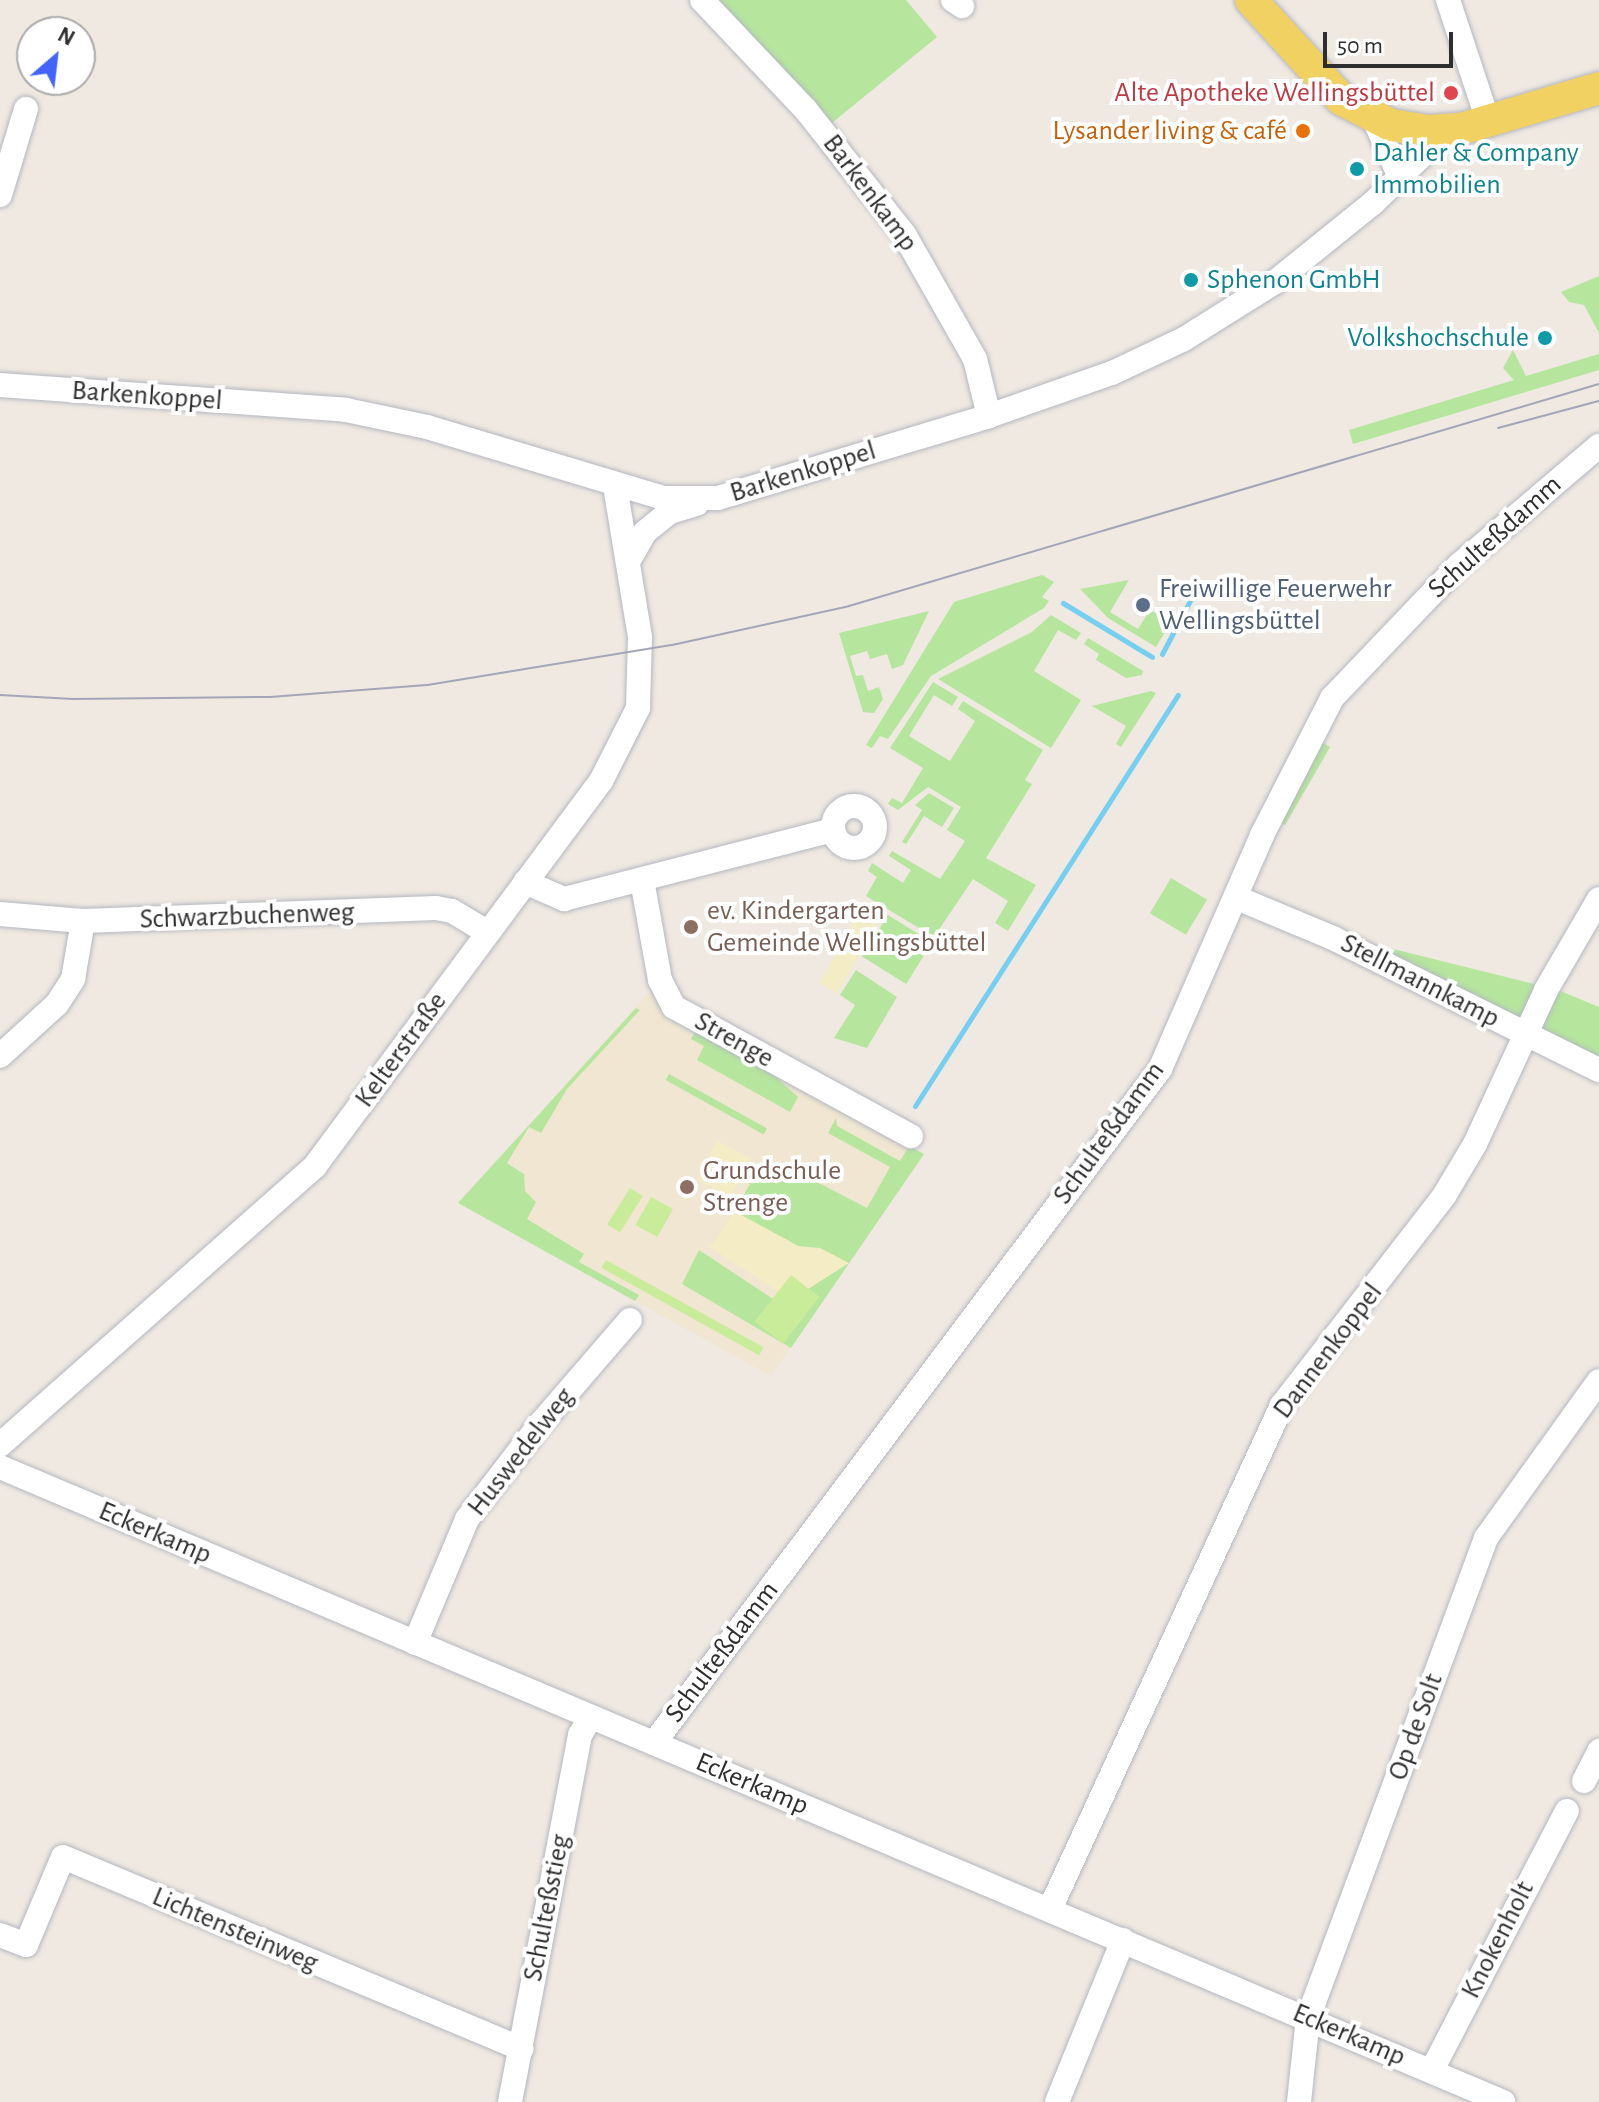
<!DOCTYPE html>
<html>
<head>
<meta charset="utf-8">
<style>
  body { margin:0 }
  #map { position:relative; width:1599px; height:2102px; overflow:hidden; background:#efe9e1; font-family:"Alegreya Sans",sans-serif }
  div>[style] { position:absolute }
  .education>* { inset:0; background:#f0e6d1 }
  .green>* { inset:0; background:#b6e59e; transform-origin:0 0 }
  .sand>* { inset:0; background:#f3ecc5; transform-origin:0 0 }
  .pitch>* { inset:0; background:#c9ec9a; transform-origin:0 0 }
  .stream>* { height:5px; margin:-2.5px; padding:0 2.5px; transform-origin:2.5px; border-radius:2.5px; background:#75cff0 }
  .roads { filter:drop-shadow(0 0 2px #b4b7c1) drop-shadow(0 0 2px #b4b7c1) }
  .minor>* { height:24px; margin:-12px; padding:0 12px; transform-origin:12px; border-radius:12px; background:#fff }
  .minor>.ring { margin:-12px; padding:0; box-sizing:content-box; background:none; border:24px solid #fff; border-radius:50% }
  .major>* { height:32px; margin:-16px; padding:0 16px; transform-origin:16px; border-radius:16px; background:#f2d163 }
  .tram>* { height:2px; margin:-1px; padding:0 1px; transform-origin:1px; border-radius:1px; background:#a3a6b8 }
  .dots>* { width:22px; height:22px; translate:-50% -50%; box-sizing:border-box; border:4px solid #fff; border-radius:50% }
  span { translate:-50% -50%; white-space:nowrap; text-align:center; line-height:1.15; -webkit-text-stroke:8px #fff; paint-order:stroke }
  .health-label { font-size:28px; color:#be3a42 }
  .right { translate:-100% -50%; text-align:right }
  .food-label { font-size:28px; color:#c56008 }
  .culture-label { font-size:28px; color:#0d838f }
  .left { translate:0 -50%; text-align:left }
  .street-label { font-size:28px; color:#2e2e2e }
  .service-label { font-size:28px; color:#4e5e75 }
  .education-label { font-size:28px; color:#785e54 }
  .north { position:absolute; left:16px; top:16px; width:80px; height:80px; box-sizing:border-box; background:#fff; border:2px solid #ababab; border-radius:50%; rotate:28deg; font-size:22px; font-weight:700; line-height:32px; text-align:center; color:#2e2e2e }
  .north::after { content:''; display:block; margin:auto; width:28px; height:36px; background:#4264fb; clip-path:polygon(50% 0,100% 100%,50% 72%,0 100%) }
  .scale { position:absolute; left:1323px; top:32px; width:130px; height:36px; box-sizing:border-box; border:4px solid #2e2e2e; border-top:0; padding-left:10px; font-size:24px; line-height:28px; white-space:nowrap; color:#2e2e2e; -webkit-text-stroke:6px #fff; paint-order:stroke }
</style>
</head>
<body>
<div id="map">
  <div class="education">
    <div style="clip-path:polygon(660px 980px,674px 1007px,924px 1154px,771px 1376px,458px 1203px)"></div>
  </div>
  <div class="green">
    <div style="clip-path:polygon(712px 0,906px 0,937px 37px,832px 123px)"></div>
    <div style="clip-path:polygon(1599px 276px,1599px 333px,1584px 305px,1569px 302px,1561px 292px)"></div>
    <div style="clip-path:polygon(1513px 350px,1526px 376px,1599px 354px,1599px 370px,1353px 444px,1349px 430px,1514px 380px,1503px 368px)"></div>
    <div style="clip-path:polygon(1042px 575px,1054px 582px,1042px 597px,1049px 601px,1044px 608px,931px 676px,888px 739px,880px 736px,872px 748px,866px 745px,954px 602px)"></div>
    <div style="clip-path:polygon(1129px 580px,1110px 612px,1138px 629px,1150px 610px,1171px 622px,1156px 647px,1108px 618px,1080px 589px)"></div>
    <div style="clip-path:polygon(929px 611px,903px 665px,892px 669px,887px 654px,870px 659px,867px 651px,850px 656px,856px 676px,863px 675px,868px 691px,879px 687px,883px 699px,874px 713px,863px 712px,839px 633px)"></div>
    <div style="clip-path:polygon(1051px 615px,1081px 633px,1076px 640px,1058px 630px,1034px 671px,1081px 700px,1051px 748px,938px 679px,1032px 632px)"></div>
    <div style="clip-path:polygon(1088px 638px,1143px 671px,1142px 675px,1126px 678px,1096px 660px,1099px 654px,1084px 644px)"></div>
    <div style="clip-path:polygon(933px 682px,958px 697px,952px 706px,934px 695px,909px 736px,950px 761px,975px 721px,958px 709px,963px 701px,1043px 750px,1025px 780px,1032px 784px,986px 858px,1036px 885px,1008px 931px,995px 923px,1008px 901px,973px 879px,934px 937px,866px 896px,877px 877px,868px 871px,872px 863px,903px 883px,911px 870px,889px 856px,892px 851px,940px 879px,965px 841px,947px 830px,961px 807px,928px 787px,898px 810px,888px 804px,892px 798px,902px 803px,923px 768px,890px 748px)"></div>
    <div style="clip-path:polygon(1151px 691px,1156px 693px,1121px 747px,1116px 744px,1126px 726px,1092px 706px)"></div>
    <div style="left:1318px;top:740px;width:14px;height:90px;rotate:30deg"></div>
    <div style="clip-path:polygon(929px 793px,954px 808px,942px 827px,924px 816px,906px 844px,902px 842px,922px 810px,915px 805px)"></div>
    <div style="left:1171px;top:878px;width:42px;height:41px;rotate:31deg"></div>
    <div style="left:888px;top:915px;width:52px;height:49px;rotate:32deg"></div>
    <div style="clip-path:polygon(1369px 943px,1558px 990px,1599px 1007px,1599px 1062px)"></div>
    <div style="clip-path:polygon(856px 970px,897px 997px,867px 1048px,834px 1038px,855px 1005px,840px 995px)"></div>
    <div style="clip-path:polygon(636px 1008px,640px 1010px,567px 1089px,541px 1133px,529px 1127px,507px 1163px,524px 1174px,525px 1191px,536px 1202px,527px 1219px,584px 1254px,579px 1262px,639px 1295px,635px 1301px,458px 1203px)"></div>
    <div style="clip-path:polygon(695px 1032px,769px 1071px,798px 1097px,790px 1112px,697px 1060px,704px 1046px,691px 1039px)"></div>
    <div style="left:669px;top:1074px;width:112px;height:7px;rotate:29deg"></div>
    <div style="clip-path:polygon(836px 1118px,837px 1126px,900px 1161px,909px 1146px,924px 1154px,791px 1348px,682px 1284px,699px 1250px,773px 1299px,755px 1322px,818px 1296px,808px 1289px,848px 1263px,798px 1246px,734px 1211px,750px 1184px,744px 1180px,751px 1165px,778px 1180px,786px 1166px,867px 1208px,890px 1167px,828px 1133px)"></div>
  </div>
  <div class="sand">
    <div style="left:865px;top:901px;width:21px;height:94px;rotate:29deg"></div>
    <div style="left:717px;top:1141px;width:38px;height:44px;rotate:27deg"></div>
    <div style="clip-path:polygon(734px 1211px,798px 1246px,820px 1248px,849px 1263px,808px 1289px,791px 1276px,778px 1292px,704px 1243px,712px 1245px)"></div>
  </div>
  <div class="pitch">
    <div style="left:630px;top:1188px;width:15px;height:43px;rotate:32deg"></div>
    <div style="left:651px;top:1197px;width:25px;height:32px;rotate:29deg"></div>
    <div style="left:606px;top:1260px;width:180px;height:9px;rotate:29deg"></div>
    <div style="left:791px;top:1275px;width:36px;height:59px;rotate:38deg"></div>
  </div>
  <div class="stream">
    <div style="left:1063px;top:603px;width:104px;rotate:31.2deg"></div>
    <div style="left:1162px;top:654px;width:69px;rotate:-62.3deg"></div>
    <div style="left:915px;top:1106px;width:488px;rotate:-57.4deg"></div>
  </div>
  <div class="roads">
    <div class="minor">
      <div style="left:702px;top:0;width:151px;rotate:46.6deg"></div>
      <div style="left:806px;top:110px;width:158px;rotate:51.7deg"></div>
      <div style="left:904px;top:234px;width:144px;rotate:60.4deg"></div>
      <div style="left:975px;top:359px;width:59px;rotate:76.2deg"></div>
      <div style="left:953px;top:0;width:11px;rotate:34deg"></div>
      <div style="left:1448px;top:0;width:127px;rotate:71.7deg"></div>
      <div style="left:1374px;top:119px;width:64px;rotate:65.9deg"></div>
      <div style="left:0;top:195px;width:90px;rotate:-73.2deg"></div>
      <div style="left:0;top:385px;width:347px;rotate:4.1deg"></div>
      <div style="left:346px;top:410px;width:83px;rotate:11.9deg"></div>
      <div style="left:427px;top:427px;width:247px;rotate:16.7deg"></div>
      <div style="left:664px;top:498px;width:54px"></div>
      <div style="left:718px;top:498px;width:283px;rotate:-16.8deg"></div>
      <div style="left:989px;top:416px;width:130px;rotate:-19.3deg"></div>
      <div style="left:1112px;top:373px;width:80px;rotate:-25.3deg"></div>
      <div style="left:1184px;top:339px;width:107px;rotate:-32.1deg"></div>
      <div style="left:1275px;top:282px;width:126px;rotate:-38.9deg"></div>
      <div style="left:1373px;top:203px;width:103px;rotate:-44.2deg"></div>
      <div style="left:629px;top:560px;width:32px;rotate:-60deg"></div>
      <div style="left:645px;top:532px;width:32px;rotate:-39deg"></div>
      <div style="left:670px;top:512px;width:28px;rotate:-17deg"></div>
      <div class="ring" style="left:833px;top:806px;width:18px;height:18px"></div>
      <div style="left:642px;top:880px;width:102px;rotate:79.8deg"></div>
      <div style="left:660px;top:980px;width:30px;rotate:63deg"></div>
      <div style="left:674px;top:1007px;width:270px;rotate:28.6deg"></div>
      <div style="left:525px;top:882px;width:43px;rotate:23.6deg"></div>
      <div style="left:564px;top:899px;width:278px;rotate:-14.4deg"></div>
      <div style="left:1237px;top:898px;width:104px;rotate:22.6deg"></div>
      <div style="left:1333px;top:938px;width:297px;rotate:26.4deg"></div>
      <div style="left:0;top:914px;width:83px;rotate:4.8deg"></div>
      <div style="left:83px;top:921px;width:353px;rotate:-2.1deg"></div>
      <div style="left:436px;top:908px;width:16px;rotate:11deg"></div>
      <div style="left:452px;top:911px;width:41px;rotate:31deg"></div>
      <div style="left:0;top:1056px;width:77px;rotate:-42.4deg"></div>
      <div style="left:57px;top:1004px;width:30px;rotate:-57deg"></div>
      <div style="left:73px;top:979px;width:59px;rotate:-80.2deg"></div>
      <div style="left:0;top:1445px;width:421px;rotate:-41.5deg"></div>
      <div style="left:315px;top:1166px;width:480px;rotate:-53.4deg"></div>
      <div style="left:601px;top:781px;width:82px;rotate:-63.1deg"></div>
      <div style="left:638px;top:708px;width:71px;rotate:-88.4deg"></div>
      <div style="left:640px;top:637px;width:153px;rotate:-99.4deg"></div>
      <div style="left:0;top:1467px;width:1632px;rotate:22.9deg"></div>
      <div style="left:415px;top:1643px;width:134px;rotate:-67.2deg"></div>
      <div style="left:467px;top:1519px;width:121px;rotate:-52.4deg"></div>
      <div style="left:541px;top:1423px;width:136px;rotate:-49.2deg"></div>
      <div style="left:654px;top:1743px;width:843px;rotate:-53.1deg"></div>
      <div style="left:1160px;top:1069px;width:255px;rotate:-66.4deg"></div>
      <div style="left:1262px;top:835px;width:154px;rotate:-62.9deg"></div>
      <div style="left:1332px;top:698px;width:184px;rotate:-46.3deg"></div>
      <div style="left:1459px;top:565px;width:184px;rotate:-40.4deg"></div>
      <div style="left:1584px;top:1781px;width:34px;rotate:-63deg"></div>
      <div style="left:1050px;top:1909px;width:555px;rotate:-65.28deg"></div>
      <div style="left:1282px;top:1405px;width:264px;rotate:-52.2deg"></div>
      <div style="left:1444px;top:1196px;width:61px;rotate:-59.2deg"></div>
      <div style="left:1475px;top:1144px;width:170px;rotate:-65.2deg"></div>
      <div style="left:1546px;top:990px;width:105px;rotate:-59.8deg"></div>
      <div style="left:0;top:1935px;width:28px;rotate:21deg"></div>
      <div style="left:26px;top:1945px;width:95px;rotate:-67.2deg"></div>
      <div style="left:63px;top:1857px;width:497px;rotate:22.7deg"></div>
      <div style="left:1432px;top:2070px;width:292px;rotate:-62.5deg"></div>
      <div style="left:510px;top:2102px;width:374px;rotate:-79.2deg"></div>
      <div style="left:580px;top:1735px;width:21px;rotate:-59deg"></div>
      <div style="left:1057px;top:2102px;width:175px;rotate:-67.8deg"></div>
      <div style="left:1299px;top:2102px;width:84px;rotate:-83.9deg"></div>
      <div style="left:1308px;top:2018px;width:512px;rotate:-69.65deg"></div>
      <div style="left:1486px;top:1538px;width:193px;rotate:-54.3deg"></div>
    </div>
    <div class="major">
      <div style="left:1251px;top:0;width:134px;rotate:47.7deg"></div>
      <div style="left:1341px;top:99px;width:56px;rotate:27.5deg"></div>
      <div style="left:1391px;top:125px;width:38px;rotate:9deg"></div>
      <div style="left:1429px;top:131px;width:32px;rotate:-4deg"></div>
      <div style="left:1461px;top:129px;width:144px;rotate:-16.5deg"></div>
    </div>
  </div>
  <div class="tram">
    <div style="left:1498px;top:428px;width:105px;rotate:-15deg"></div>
    <div style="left:0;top:695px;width:73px;rotate:3.1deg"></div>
    <div style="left:73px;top:699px;width:197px;rotate:-0.6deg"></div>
    <div style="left:270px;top:697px;width:157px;rotate:-4.4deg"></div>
    <div style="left:427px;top:685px;width:248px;rotate:-9.3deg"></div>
    <div style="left:672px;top:645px;width:181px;rotate:-12.4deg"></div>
    <div style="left:849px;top:606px;width:782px;rotate:-16.49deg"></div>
  </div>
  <div class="dots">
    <div style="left:1451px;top:93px;background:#e0444e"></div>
    <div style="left:1303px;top:131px;background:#e8710a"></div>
    <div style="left:1357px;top:169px;background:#0f9aa8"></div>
    <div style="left:1191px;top:280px;background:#0f9aa8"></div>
    <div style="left:1545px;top:338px;background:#0f9aa8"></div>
    <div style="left:1143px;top:605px;background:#5c6f8a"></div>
    <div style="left:691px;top:927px;background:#8d6e63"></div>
    <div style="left:687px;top:1187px;background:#8d6e63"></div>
  </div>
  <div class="health-label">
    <span class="right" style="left:1435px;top:93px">Alte Apotheke Wellingsbüttel</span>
  </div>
  <div class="food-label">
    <span class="right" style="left:1287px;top:131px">Lysander living &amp; café</span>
  </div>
  <div class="culture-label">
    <span class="left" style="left:1373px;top:169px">Dahler &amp; Company<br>Immobilien</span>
    <span class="left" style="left:1207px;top:280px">Sphenon GmbH</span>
    <span class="right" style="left:1529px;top:338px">Volkshochschule</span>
  </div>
  <div class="street-label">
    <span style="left:870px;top:193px;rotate:53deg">Barkenkamp</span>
    <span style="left:147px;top:396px;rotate:4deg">Barkenkoppel</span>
    <span style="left:803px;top:472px;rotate:-17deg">Barkenkoppel</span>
    <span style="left:1495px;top:537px;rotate:-42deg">Schulteßdamm</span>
    <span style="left:247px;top:916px;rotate:-2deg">Schwarzbuchenweg</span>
    <span style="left:1420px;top:981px;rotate:27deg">Stellmannkamp</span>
    <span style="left:734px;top:1040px;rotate:29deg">Strenge</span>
    <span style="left:401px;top:1050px;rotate:-54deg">Kelterstraße</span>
    <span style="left:1109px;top:1133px;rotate:-54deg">Schulteßdamm</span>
    <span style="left:1328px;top:1351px;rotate:-53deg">Dannenkoppel</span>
    <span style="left:521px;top:1452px;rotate:-52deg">Huswedelweg</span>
    <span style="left:155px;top:1533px;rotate:23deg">Eckerkamp</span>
    <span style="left:722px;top:1652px;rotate:-53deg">Schulteßdamm</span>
    <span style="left:1416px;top:1727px;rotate:-70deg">Op de Solt</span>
    <span style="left:752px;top:1784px;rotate:23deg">Eckerkamp</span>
    <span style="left:547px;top:1908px;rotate:-79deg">Schulteßstieg</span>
    <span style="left:235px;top:1930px;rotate:23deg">Lichtensteinweg</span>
    <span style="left:1498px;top:1940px;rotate:-63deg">Knokenholt</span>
    <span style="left:1349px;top:2035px;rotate:23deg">Eckerkamp</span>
  </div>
  <div class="service-label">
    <span class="left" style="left:1159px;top:605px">Freiwillige Feuerwehr<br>Wellingsbüttel</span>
  </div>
  <div class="education-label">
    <span class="left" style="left:707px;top:927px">ev. Kindergarten<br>Gemeinde Wellingsbüttel</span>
    <span class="left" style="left:703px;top:1187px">Grundschule<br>Strenge</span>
  </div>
  <div class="north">N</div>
  <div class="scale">50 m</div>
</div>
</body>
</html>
